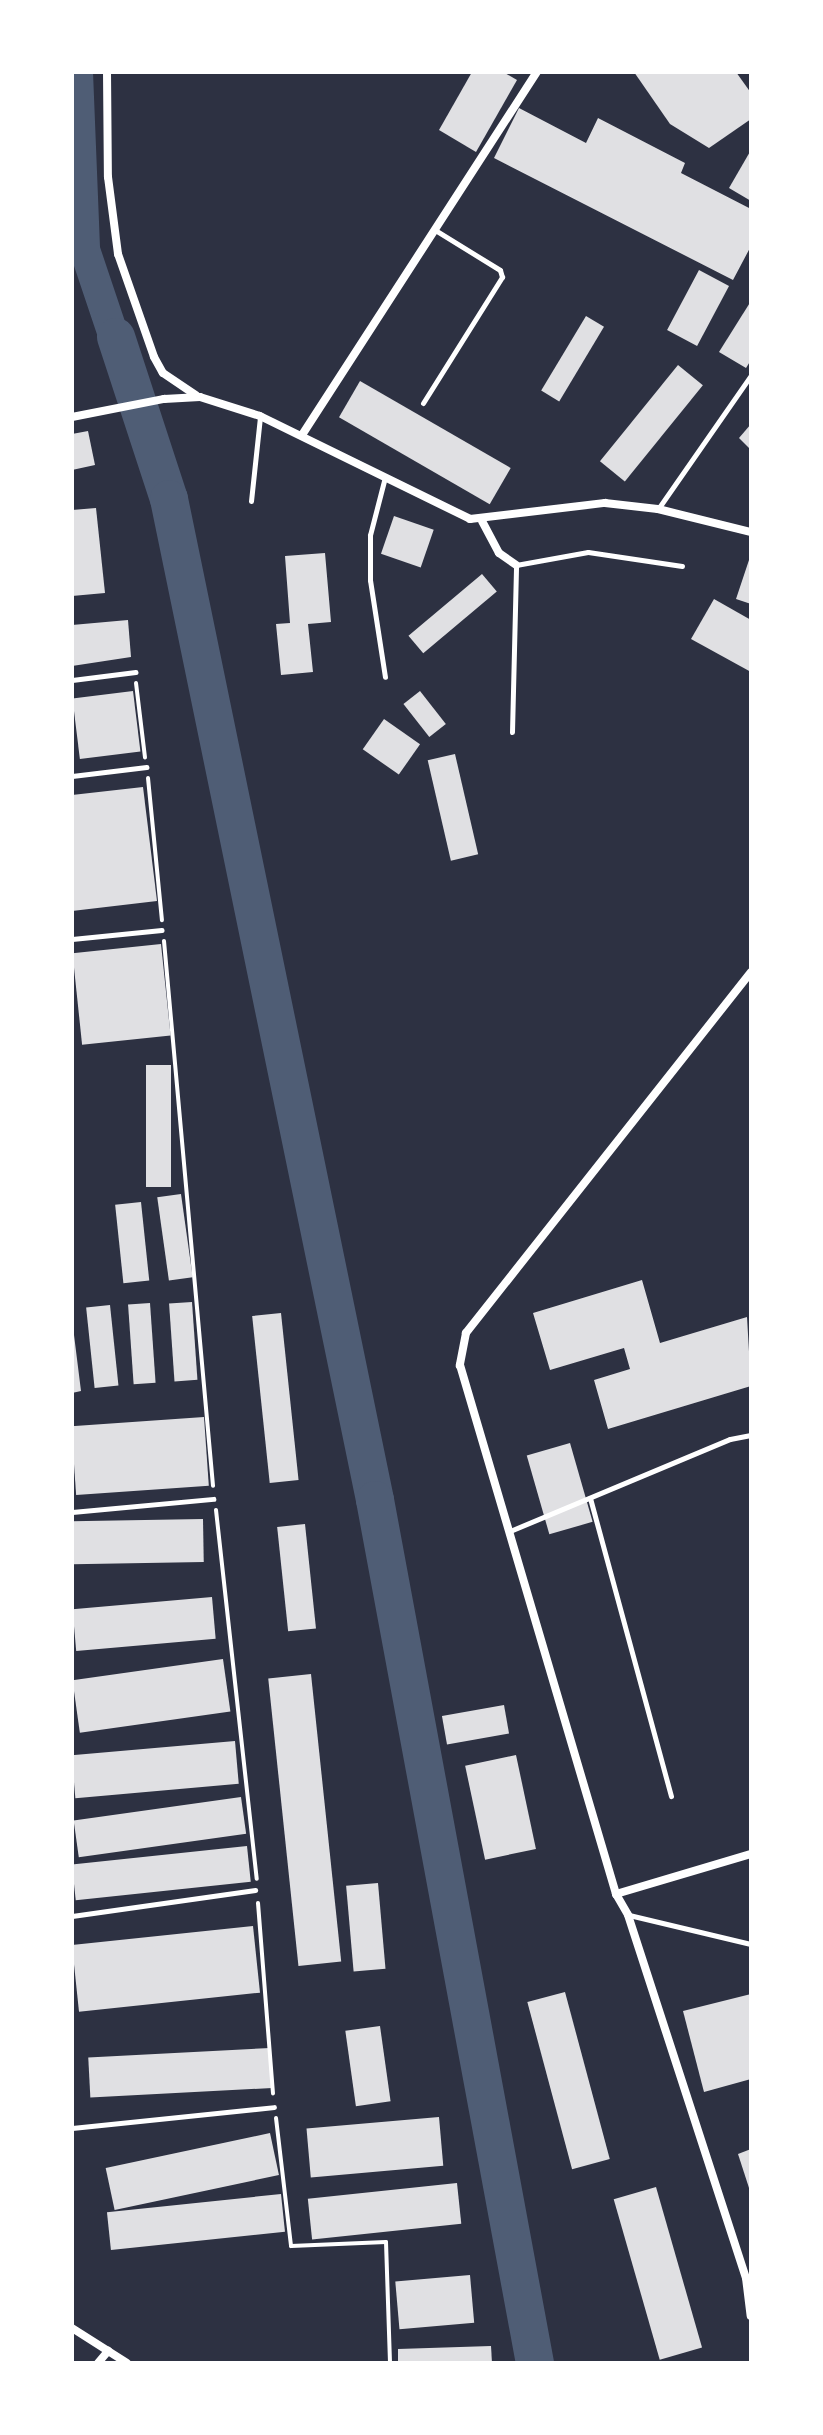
<!DOCTYPE html>
<html>
<head>
<meta charset="utf-8">
<style>
  body { margin:0 }
  #map { position:relative; width:823px; height:2435px; overflow:hidden; background:#2d3142; font-family:"Open Sans",sans-serif }
  div>[style] { position:absolute }
  .water>* { inset:0; background:#4f5d75 }
  .river>* { height:38px; margin:-19px; padding:0 19px; transform-origin:19px; border-radius:19px; background:#4f5d75 }
  .building>* { inset:0; background:#e0e0e3; transform-origin:0 0 }
  .path>* { height:4px; margin:-2px; padding:0 2px; transform-origin:2px; border-radius:2px; background:#fff }
  .service>* { height:5px; margin:-2.5px; padding:0 2.5px; transform-origin:2.5px; border-radius:2.5px; background:#fff }
  .minor>* { height:8px; margin:-4px; padding:0 4px; transform-origin:4px; border-radius:4px; background:#fff }
  span { translate:-50% -50%; white-space:nowrap; text-align:center; line-height:1.15; -webkit-text-stroke:7px #fff; paint-order:stroke }
  .frame { position:absolute; inset:0; border:74px solid #fff; pointer-events:none }
</style>
</head>
<body>
<div id="map">
  <div class="water">
    <div style="clip-path:polygon(72px 72px,93px 72px,100px 247px,146px 384px,116px 391px,72px 260px)"></div>
  </div>
  <div class="river">
    <div style="left:116px;top:337px;width:170px;rotate:71.9deg"></div>
    <div style="left:169px;top:499px;width:1022px;rotate:78.37deg"></div>
    <div style="left:375px;top:1500px;width:878px;rotate:79.5deg"></div>
  </div>
  <div class="building">
    <div style="clip-path:polygon(472px 72px,503px 72px,517px 80px,476px 152px,439px 130px)"></div>
    <div style="clip-path:polygon(634px 72px,736px 72px,751px 93px,751px 119px,709px 148px,670px 124px)"></div>
    <div style="clip-path:polygon(519px 108px,586px 143px,598px 118px,685px 163px,681px 173px,751px 209px,751px 246px,733px 280px,494px 158px)"></div>
    <div style="clip-path:polygon(751px 150px,751px 201px,729px 188px)"></div>
    <div style="left:699px;top:270px;width:34px;height:68px;rotate:28deg"></div>
    <div style="clip-path:polygon(751px 301px,751px 360px,746px 368px,719px 352px)"></div>
    <div style="left:586px;top:316px;width:21px;height:87px;rotate:31deg"></div>
    <div style="left:678px;top:365px;width:32px;height:124px;rotate:39deg"></div>
    <div style="left:360px;top:381px;width:174px;height:42px;rotate:30deg"></div>
    <div style="clip-path:polygon(751px 424px,751px 450px,739px 438px)"></div>
    <div style="clip-path:polygon(88px 431px,95px 465px,72px 470px,72px 434px)"></div>
    <div style="clip-path:polygon(96px 508px,105px 593px,72px 596px,72px 510px)"></div>
    <div style="left:394px;top:516px;width:42px;height:40px;rotate:19deg"></div>
    <div style="clip-path:polygon(325px 553px,331px 622px,308px 624px,313px 672px,281px 675px,276px 624px,290px 623px,285px 556px)"></div>
    <div style="clip-path:polygon(750px 557px,751px 557px,751px 604px,736px 599px)"></div>
    <div style="left:482px;top:574px;width:23px;height:96px;rotate:50deg"></div>
    <div style="clip-path:polygon(714px 599px,751px 620px,751px 672px,691px 639px)"></div>
    <div style="clip-path:polygon(128px 620px,131px 657px,72px 666px,72px 625px)"></div>
    <div style="left:133px;top:691px;width:61px;height:61px;rotate:83deg"></div>
    <div style="left:420px;top:691px;width:42px;height:21px;rotate:52deg"></div>
    <div style="left:384px;top:719px;width:44px;height:37px;rotate:35deg"></div>
    <div style="left:455px;top:754px;width:103px;height:28px;rotate:77deg"></div>
    <div style="clip-path:polygon(143px 787px,157px 901px,72px 911px,72px 795px)"></div>
    <div style="left:161px;top:944px;width:92px;height:89px;rotate:84deg"></div>
    <div style="left:146px;top:1065px;width:25px;height:122px"></div>
    <div style="left:181px;top:1194px;width:84px;height:24px;rotate:82deg"></div>
    <div style="left:141px;top:1202px;width:79px;height:26px;rotate:84deg"></div>
    <div style="clip-path:polygon(642px 1280px,660px 1343px,747px 1317px,751px 1386px,608px 1429px,594px 1380px,630px 1369px,624px 1348px,550px 1370px,533px 1313px)"></div>
    <div style="left:192px;top:1302px;width:78px;height:23px;rotate:86deg"></div>
    <div style="left:150px;top:1303px;width:80px;height:22px;rotate:86deg"></div>
    <div style="left:110px;top:1305px;width:81px;height:24px;rotate:84deg"></div>
    <div style="left:281px;top:1313px;width:168px;height:29px;rotate:84deg"></div>
    <div style="clip-path:polygon(72px 1319px,81px 1391px,72px 1393px)"></div>
    <div style="left:204px;top:1417px;width:69px;height:133px;rotate:86deg"></div>
    <div style="left:570px;top:1443px;width:82px;height:45px;rotate:74deg"></div>
    <div style="left:203px;top:1519px;width:43px;height:131px;rotate:89deg"></div>
    <div style="left:305px;top:1524px;width:105px;height:28px;rotate:84deg"></div>
    <div style="left:212px;top:1597px;width:42px;height:140px;rotate:85deg"></div>
    <div style="left:223px;top:1659px;width:53px;height:152px;rotate:82deg"></div>
    <div style="left:311px;top:1674px;width:289px;height:43px;rotate:84deg"></div>
    <div style="left:504px;top:1705px;width:29px;height:63px;rotate:80deg"></div>
    <div style="left:235px;top:1741px;width:43px;height:164px;rotate:85deg"></div>
    <div style="left:516px;top:1755px;width:96px;height:52px;rotate:78deg"></div>
    <div style="left:241px;top:1797px;width:37px;height:169px;rotate:82deg"></div>
    <div style="left:247px;top:1846px;width:36px;height:176px;rotate:84deg"></div>
    <div style="left:378px;top:1883px;width:86px;height:32px;rotate:85deg"></div>
    <div style="left:253px;top:1926px;width:67px;height:182px;rotate:84deg"></div>
    <div style="left:565px;top:1992px;width:173px;height:39px;rotate:75deg"></div>
    <div style="clip-path:polygon(751px 1994px,751px 2079px,704px 2092px,683px 2011px)"></div>
    <div style="left:380px;top:2026px;width:76px;height:35px;rotate:82deg"></div>
    <div style="left:270px;top:2048px;width:40px;height:182px;rotate:87deg"></div>
    <div style="left:439px;top:2117px;width:49px;height:133px;rotate:85deg"></div>
    <div style="left:270px;top:2133px;width:43px;height:168px;rotate:78deg"></div>
    <div style="clip-path:polygon(751px 2149px,751px 2191px,750px 2191px,738px 2154px)"></div>
    <div style="left:457px;top:2183px;width:41px;height:150px;rotate:84deg"></div>
    <div style="left:656px;top:2187px;width:167px;height:44px;rotate:74deg"></div>
    <div style="left:281px;top:2194px;width:38px;height:175px;rotate:84deg"></div>
    <div style="left:470px;top:2275px;width:48px;height:75px;rotate:85deg"></div>
    <div style="clip-path:polygon(491px 2346px,492px 2363px,398px 2363px,398px 2349px)"></div>
  </div>
  <div class="path">
    <div style="left:136px;top:683px;width:75px;rotate:83.1deg"></div>
    <div style="left:148px;top:778px;width:143px;rotate:84.4deg"></div>
    <div style="left:164px;top:941px;width:547px;rotate:84.86deg"></div>
    <div style="left:216px;top:1510px;width:371px;rotate:83.7deg"></div>
    <div style="left:258px;top:1903px;width:191px;rotate:85.5deg"></div>
    <div style="left:276px;top:2118px;width:129px;rotate:83.3deg"></div>
    <div style="left:291px;top:2246px;width:95px;rotate:-2.4deg"></div>
    <div style="left:386px;top:2242px;width:121px;rotate:88.1deg"></div>
  </div>
  <div class="service">
    <div style="left:423px;top:403px;width:149px;rotate:-57.9deg"></div>
    <div style="left:502px;top:277px;width:7px;rotate:-106deg"></div>
    <div style="left:500px;top:270px;width:76px;rotate:-148.4deg"></div>
    <div style="left:385px;top:477px;width:60px;rotate:104.5deg"></div>
    <div style="left:370px;top:535px;width:45px;rotate:90deg"></div>
    <div style="left:370px;top:580px;width:98px;rotate:81.2deg"></div>
    <div style="left:251px;top:501px;width:84px;rotate:-83.9deg"></div>
    <div style="left:658px;top:509px;width:163px;rotate:-55.2deg"></div>
    <div style="left:72px;top:680px;width:64px;rotate:-7.2deg"></div>
    <div style="left:512px;top:732px;width:167px;rotate:-88.6deg"></div>
    <div style="left:516px;top:565px;width:73px;rotate:-10.2deg"></div>
    <div style="left:588px;top:552px;width:95px;rotate:8.5deg"></div>
    <div style="left:72px;top:776px;width:75px;rotate:-6.9deg"></div>
    <div style="left:72px;top:939px;width:90px;rotate:-5.7deg"></div>
    <div style="left:590px;top:1498px;width:309px;rotate:74.8deg"></div>
    <div style="left:72px;top:1512px;width:142px;rotate:-5.3deg"></div>
    <div style="left:510px;top:1531px;width:238px;rotate:-22.7deg"></div>
    <div style="left:730px;top:1439px;width:21px;rotate:-11deg"></div>
    <div style="left:629px;top:1915px;width:125px;rotate:13.4deg"></div>
    <div style="left:72px;top:1916px;width:185px;rotate:-8.1deg"></div>
    <div style="left:72px;top:2128px;width:203px;rotate:-5.9deg"></div>
  </div>
  <div class="minor">
    <div style="left:107px;top:72px;width:105px;rotate:89.5deg"></div>
    <div style="left:108px;top:177px;width:78px;rotate:82.6deg"></div>
    <div style="left:118px;top:254px;width:109px;rotate:70.7deg"></div>
    <div style="left:154px;top:357px;width:18px;rotate:61deg"></div>
    <div style="left:163px;top:373px;width:40px;rotate:34deg"></div>
    <div style="left:72px;top:417px;width:94px;rotate:-11.1deg"></div>
    <div style="left:164px;top:399px;width:36px;rotate:-3deg"></div>
    <div style="left:200px;top:397px;width:63px;rotate:17.6deg"></div>
    <div style="left:260px;top:416px;width:234px;rotate:26.1deg"></div>
    <div style="left:470px;top:519px;width:136px;rotate:-6.8deg"></div>
    <div style="left:605px;top:503px;width:53px;rotate:6.5deg"></div>
    <div style="left:658px;top:509px;width:96px;rotate:13.9deg"></div>
    <div style="left:302px;top:435px;width:432px;rotate:-57.1deg"></div>
    <div style="left:482px;top:521px;width:36px;rotate:62deg"></div>
    <div style="left:499px;top:553px;width:21px;rotate:35deg"></div>
    <div style="left:751px;top:972px;width:460px;rotate:128.3deg"></div>
    <div style="left:466px;top:1333px;width:33px;rotate:101deg"></div>
    <div style="left:460px;top:1365px;width:552px;rotate:73.57deg"></div>
    <div style="left:616px;top:1894px;width:24px;rotate:60deg"></div>
    <div style="left:628px;top:1915px;width:382px;rotate:72deg"></div>
    <div style="left:746px;top:2278px;width:38px;rotate:83deg"></div>
    <div style="left:616px;top:1894px;width:141px;rotate:-16.5deg"></div>
    <div style="left:72px;top:2328px;width:65px;rotate:32.5deg"></div>
    <div style="left:98px;top:2363px;width:16px;rotate:-50deg"></div>
  </div>
  <div class="frame"></div>
</div>
</body>
</html>
